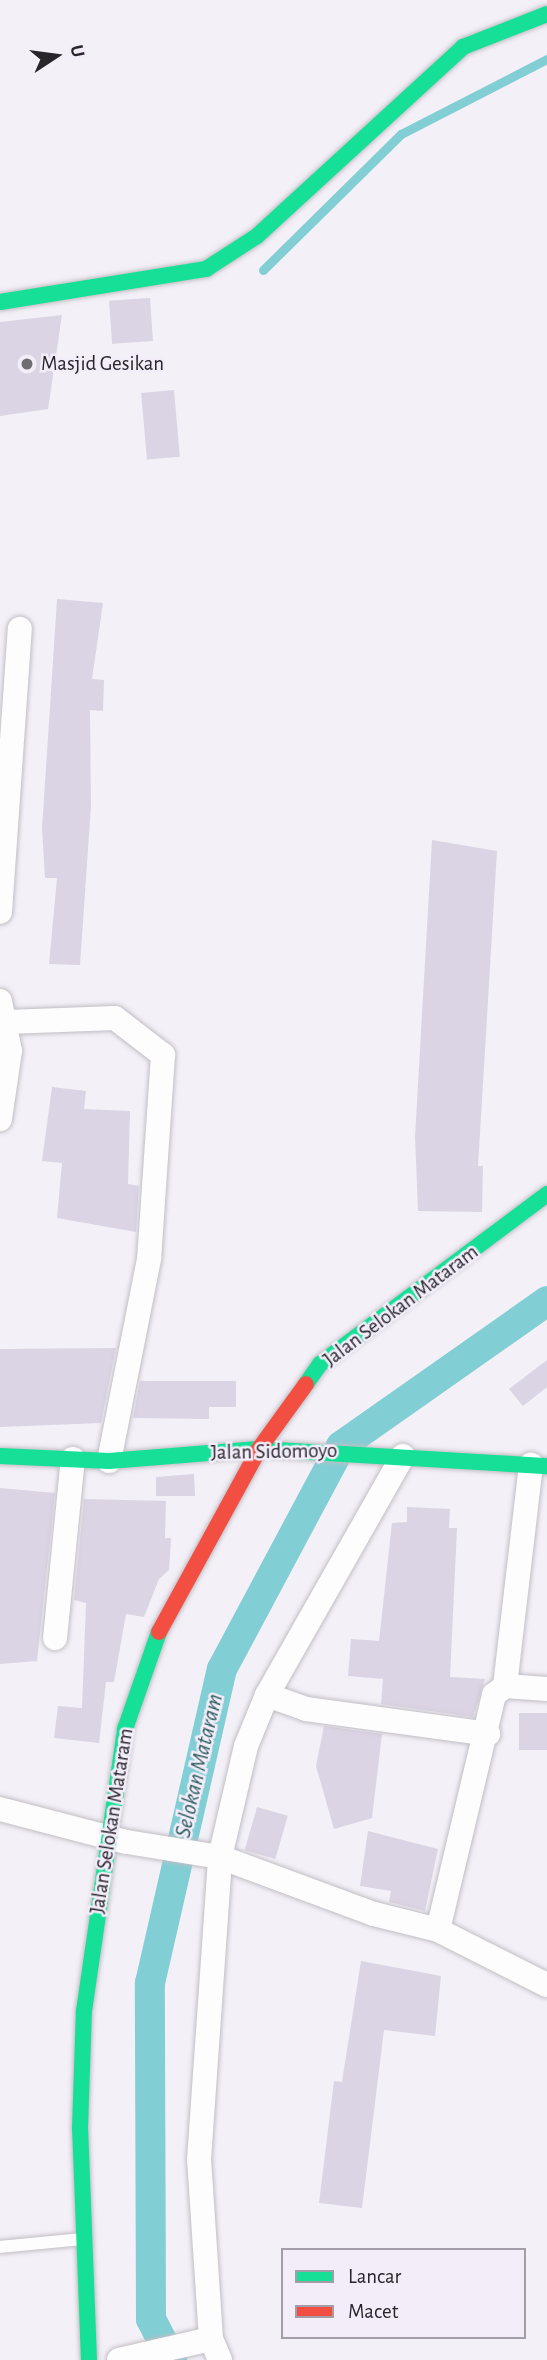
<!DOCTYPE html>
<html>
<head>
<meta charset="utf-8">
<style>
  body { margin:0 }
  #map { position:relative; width:547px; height:2360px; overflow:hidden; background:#f3f0f7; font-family:"Alegreya Sans",sans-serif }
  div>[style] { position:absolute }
  .stream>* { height:9px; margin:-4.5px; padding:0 4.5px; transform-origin:4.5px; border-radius:4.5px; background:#82ced5 }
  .canal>* { height:30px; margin:-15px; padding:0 15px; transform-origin:15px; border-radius:15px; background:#82ced5 }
  .building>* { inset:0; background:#dbd4e4; transform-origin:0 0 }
  .roads { filter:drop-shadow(0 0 2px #c1bec4) drop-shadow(0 0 2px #c1bec4) }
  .lane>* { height:12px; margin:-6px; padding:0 6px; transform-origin:6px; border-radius:6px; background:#fdfdfe }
  .street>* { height:24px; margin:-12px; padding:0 12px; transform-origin:12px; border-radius:12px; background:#fdfdfe }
  .fast>* { height:16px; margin:-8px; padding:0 8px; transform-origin:8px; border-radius:8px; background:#16e098 }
  .jam>* { height:16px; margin:-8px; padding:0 8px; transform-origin:8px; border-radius:8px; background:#f24e42 }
  .dots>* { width:19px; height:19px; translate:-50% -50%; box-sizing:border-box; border:4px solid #f3edfa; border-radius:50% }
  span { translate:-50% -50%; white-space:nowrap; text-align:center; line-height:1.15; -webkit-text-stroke:5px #f3edfa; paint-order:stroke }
  .poi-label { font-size:21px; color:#29262b }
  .left { translate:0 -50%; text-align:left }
  .street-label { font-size:21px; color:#29262b }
  .water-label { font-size:23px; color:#2e5e60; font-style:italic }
  .legend { position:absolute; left:281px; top:2248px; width:245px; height:91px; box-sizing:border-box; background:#f3edfa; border:2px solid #a29da7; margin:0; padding:9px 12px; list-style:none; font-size:21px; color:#29262b }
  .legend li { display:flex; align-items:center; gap:14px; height:35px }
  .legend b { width:35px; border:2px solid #a29da7 }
  .north { position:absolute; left:21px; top:21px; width:70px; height:70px; -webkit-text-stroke:5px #f3edfa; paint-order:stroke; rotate:77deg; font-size:19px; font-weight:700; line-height:28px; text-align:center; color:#29262b }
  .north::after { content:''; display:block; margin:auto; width:24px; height:32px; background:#29262b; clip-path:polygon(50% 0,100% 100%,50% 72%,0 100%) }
</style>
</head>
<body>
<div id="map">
  <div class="stream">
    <div style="left:263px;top:270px;width:194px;rotate:-44.6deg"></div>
    <div style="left:401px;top:134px;width:164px;rotate:-27.2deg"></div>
  </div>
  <div class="canal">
    <div style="left:172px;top:2360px;width:46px;rotate:-117.1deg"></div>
    <div style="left:151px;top:2319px;width:336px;rotate:-90.2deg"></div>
    <div style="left:150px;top:1983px;width:322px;rotate:-77.1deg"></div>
    <div style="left:222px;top:1669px;width:253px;rotate:-61.9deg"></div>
    <div style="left:341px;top:1446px;width:252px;rotate:-35.1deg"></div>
  </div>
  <div class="building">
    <div style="left:150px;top:298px;width:43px;height:41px;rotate:86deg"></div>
    <div style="clip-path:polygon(62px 315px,48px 409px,0 416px,0 322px)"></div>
    <div style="left:174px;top:390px;width:67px;height:33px;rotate:85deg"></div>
    <div style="clip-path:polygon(57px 599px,103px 603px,92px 679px,104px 680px,103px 711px,90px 710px,91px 806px,80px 965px,49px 964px,57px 878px,45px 878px,42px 829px)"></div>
    <div style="clip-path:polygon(432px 840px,497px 851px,478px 1166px,483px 1166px,482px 1212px,418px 1211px,415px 1137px)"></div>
    <div style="clip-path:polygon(52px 1087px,86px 1091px,84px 1109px,130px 1111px,128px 1184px,139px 1186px,136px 1232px,57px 1218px,62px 1163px,42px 1161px)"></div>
    <div style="clip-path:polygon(116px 1348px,101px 1423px,0 1427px,0 1349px)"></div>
    <div style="clip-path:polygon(547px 1360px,547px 1387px,523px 1406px,509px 1389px)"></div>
    <div style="clip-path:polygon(140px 1381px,236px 1381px,236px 1407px,209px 1407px,209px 1419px,133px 1418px)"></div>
    <div style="clip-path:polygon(194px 1474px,195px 1496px,156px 1496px,156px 1477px)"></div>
    <div style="clip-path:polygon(0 1488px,55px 1493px,37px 1661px,0 1664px)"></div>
    <div style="clip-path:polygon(84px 1499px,166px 1501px,165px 1538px,171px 1538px,169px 1570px,159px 1579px,144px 1617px,126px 1614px,114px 1682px,106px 1682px,99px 1743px,54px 1738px,58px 1706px,82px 1708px,86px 1603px,74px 1600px)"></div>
    <div style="clip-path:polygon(407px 1507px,450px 1509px,449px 1528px,457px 1528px,450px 1677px,485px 1679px,473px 1717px,381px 1704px,383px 1679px,348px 1676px,351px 1639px,379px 1641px,392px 1523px,407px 1522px)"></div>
    <div style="left:519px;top:1713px;width:28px;height:37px"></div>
    <div style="clip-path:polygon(324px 1726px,382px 1734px,372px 1818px,334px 1829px,316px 1766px)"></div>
    <div style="left:257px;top:1807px;width:32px;height:45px;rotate:16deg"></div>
    <div style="clip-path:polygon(368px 1831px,438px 1849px,425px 1911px,389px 1902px,391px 1891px,360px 1886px)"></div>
    <div style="clip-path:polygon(361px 1961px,441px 1976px,435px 2036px,384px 2030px,362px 2208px,319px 2203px,334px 2081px,342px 2082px)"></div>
  </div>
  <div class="roads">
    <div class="lane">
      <div style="left:0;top:2247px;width:82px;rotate:-5.6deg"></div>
    </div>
    <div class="street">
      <div style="left:0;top:912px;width:284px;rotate:-86deg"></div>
      <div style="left:0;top:1001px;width:51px;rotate:78.7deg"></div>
      <div style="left:10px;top:1051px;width:69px;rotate:98.4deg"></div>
      <div style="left:7px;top:1022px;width:108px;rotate:-2.1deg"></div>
      <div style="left:115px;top:1018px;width:61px;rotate:37.6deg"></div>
      <div style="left:163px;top:1055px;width:204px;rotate:93.9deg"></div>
      <div style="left:149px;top:1259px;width:206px;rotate:101.2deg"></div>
      <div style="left:55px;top:1638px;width:180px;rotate:-84.3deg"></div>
      <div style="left:505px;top:1686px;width:223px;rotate:-83.3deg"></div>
      <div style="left:267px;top:1695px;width:41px;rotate:19.7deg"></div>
      <div style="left:306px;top:1709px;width:184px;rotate:7.8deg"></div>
      <div style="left:0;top:1809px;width:131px;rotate:14.6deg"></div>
      <div style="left:127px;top:1842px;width:94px;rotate:9.2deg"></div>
      <div style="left:220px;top:1857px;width:164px;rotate:20.3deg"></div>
      <div style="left:374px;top:1914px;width:66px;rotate:14deg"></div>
      <div style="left:438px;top:1930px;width:122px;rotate:26.8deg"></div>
      <div style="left:438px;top:1930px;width:242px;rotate:-76.6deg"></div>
      <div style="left:494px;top:1695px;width:14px;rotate:-39deg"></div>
      <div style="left:505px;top:1686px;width:42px;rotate:4.1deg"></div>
      <div style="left:119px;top:2360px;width:94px;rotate:-12.9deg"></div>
      <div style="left:220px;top:2360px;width:23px;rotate:-113deg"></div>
      <div style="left:211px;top:2339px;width:179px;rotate:-93.8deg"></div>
      <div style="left:199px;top:2160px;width:304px;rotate:-86deg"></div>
      <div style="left:220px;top:1857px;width:114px;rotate:-76.8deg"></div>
      <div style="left:246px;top:1746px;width:55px;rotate:-67.6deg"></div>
      <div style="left:267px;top:1695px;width:275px;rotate:-60.4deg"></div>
    </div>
    <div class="fast">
      <div style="left:0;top:302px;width:209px;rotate:-9.1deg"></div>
      <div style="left:206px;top:269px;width:61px;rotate:-32.9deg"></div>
      <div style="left:257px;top:236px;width:280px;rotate:-42.5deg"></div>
      <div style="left:463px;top:47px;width:90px;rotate:-21.4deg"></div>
      <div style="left:306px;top:1384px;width:24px;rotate:-55deg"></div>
      <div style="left:320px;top:1364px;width:284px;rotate:-36.8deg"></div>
      <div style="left:0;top:1456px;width:109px;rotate:2.6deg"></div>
      <div style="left:109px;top:1461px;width:150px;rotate:-4.6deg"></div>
      <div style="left:259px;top:1449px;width:289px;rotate:3.4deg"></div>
      <div style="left:89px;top:2360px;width:231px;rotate:-92.2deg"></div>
      <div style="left:80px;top:2129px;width:118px;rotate:-88.1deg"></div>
      <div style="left:84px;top:2011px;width:285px;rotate:-81.7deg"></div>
      <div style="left:125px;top:1729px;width:103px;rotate:-70.7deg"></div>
    </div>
    <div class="jam">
      <div style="left:159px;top:1632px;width:209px;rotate:-61.3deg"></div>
      <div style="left:259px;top:1449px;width:80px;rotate:-54.1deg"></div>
    </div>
  </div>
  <div class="dots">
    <div style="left:27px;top:364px;background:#706d72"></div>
  </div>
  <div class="poi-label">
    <span class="left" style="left:41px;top:364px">Masjid Gesikan</span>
  </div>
  <div class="street-label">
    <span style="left:401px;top:1306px;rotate:-37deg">Jalan Selokan Mataram</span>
    <span style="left:274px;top:1452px;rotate:-1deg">Jalan Sidomoyo</span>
    <span style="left:112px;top:1821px;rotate:-81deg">Jalan Selokan Mataram</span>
  </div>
  <div class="water-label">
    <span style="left:200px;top:1766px;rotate:-77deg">Selokan Mataram</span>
  </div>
  <ul class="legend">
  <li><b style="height:9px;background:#16e098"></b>Lancar</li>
  <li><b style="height:9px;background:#f24e42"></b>Macet</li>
  </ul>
  <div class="north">U</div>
</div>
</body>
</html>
